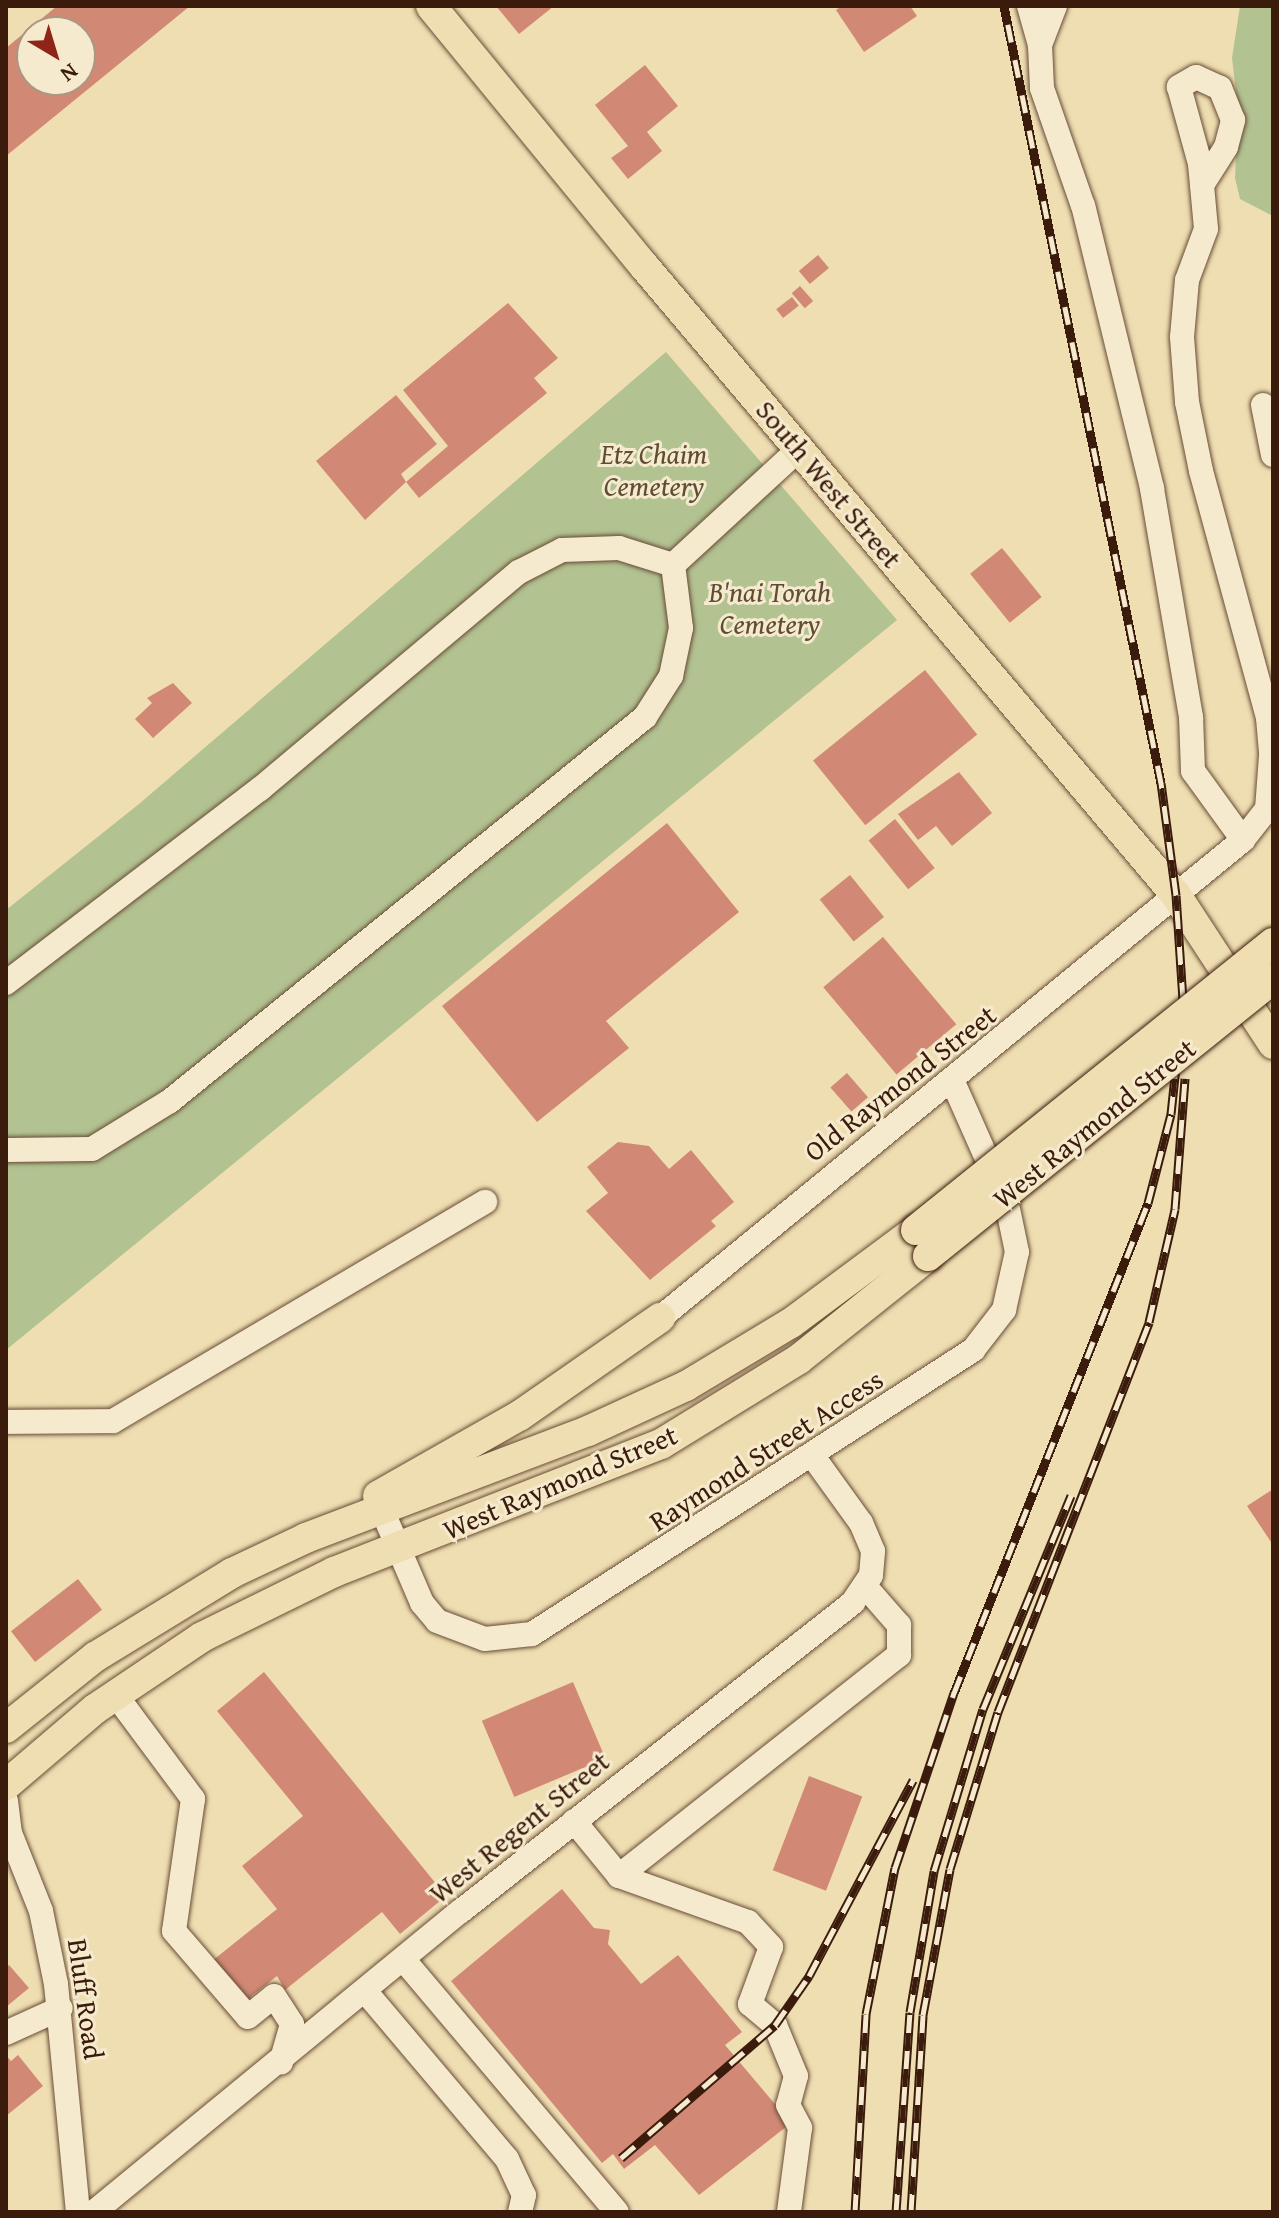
<!DOCTYPE html>
<html>
<head>
<meta charset="utf-8">
<style>
  body { margin:0 }
  #map { position:relative; width:1279px; height:2218px; overflow:hidden; background:#efdeb2; font-family:"Gentium Book Plus",serif }
  div>[style] { position:absolute }
  .green>* { inset:0; background:#b2c291 }
  .building>* { inset:0; background:#d18975; transform-origin:0 0 }
  .roads { filter:drop-shadow(0 0 2px #684c36) drop-shadow(0 0 2px #684c36) }
  .minor>* { height:24px; margin:-12px; padding:0 12px; transform-origin:12px; border-radius:12px; background:#f5eacd }
  .major>* { height:30px; margin:-15px; padding:0 15px; transform-origin:15px; border-radius:15px; background:#efdeb2 }
  .rail>* { height:9px; margin-top:-4.5px; transform-origin:0; background:repeating-linear-gradient(90deg,#f5eacd 0 18px,#3b1b0c 0 36px); box-sizing:border-box; border-block:2px solid #3b1b0c }
  .bridges { filter:drop-shadow(0 0 2px #3b1b0c) drop-shadow(0 0 2px #3b1b0c) }
  .major-bridge>* { height:30px; margin:-15px; padding:0 15px; transform-origin:15px; border-radius:15px; background:#efdeb2 }
  span { translate:-50% -50%; white-space:nowrap; text-align:center; line-height:1.15; -webkit-text-stroke:6px #f5eacd; paint-order:stroke }
  .park-label { font-size:28px; color:#5f4d34; font-style:italic }
  .street-label { font-size:28px; color:#3b1b0c }
  .frame { position:absolute; inset:0; border:8px solid #3b1b0c; pointer-events:none }
  .north { position:absolute; left:16px; top:16px; width:80px; height:80px; box-sizing:border-box; background:#f5eacd; border:2px solid #ab9780; border-radius:50%; rotate:142deg; font-size:22px; font-weight:700; line-height:32px; text-align:center; color:#3b1b0c }
  .north::after { content:''; display:block; margin:auto; width:28px; height:36px; background:#8f2418; clip-path:polygon(50% 0,100% 100%,50% 72%,0 100%) }
</style>
</head>
<body>
<div id="map">
  <div class="green">
    <div style="clip-path:polygon(1240px 6px,1273px 6px,1273px 216px,1240px 199px,1235px 178px,1238px 109px,1232px 58px)"></div>
    <div style="clip-path:polygon(666px 352px,897px 620px,6px 1350px,6px 910px,139px 804px)"></div>
  </div>
  <div class="building">
    <div style="clip-path:polygon(evenodd,57px 6px,190px 6px,6px 156px,6px 48px,57px 6px,32px 32px,80px 32px,80px 80px,32px 80px,32px 32px)"></div>
    <div style="clip-path:polygon(496px 6px,554px 6px,519px 34px)"></div>
    <div style="clip-path:polygon(842px 6px,910px 6px,917px 16px,864px 52px,836px 10px)"></div>
    <div style="clip-path:polygon(645px 65px,678px 106px,647px 132px,662px 151px,628px 179px,611px 158px,628px 146px,595px 105px)"></div>
    <div style="left:818px;top:255px;width:17px;height:25px;rotate:50deg"></div>
    <div style="left:800px;top:286px;width:20px;height:11px;rotate:49deg"></div>
    <div style="left:792px;top:297px;width:11px;height:20px;rotate:52deg"></div>
    <div style="clip-path:polygon(508px 303px,558px 358px,534px 378px,547px 393px,419px 498px,406px 482px,448px 446px,403px 390px)"></div>
    <div style="clip-path:polygon(396px 395px,437px 444px,401px 474px,406px 482px,365px 520px,316px 461px)"></div>
    <div style="left:1002px;top:548px;width:63px;height:41px;rotate:51deg"></div>
    <div style="left:925px;top:670px;width:83px;height:144px;rotate:51deg"></div>
    <div style="clip-path:polygon(173px 683px,192px 703px,153px 738px,135px 719px,152px 703px,147px 698px)"></div>
    <div style="clip-path:polygon(959px 772px,992px 813px,952px 846px,936px 826px,918px 840px,898px 814px)"></div>
    <div style="left:895px;top:819px;width:63px;height:34px;rotate:51deg"></div>
    <div style="clip-path:polygon(667px 823px,739px 912px,606px 1021px,629px 1048px,537px 1122px,442px 1006px)"></div>
    <div style="left:850px;top:875px;width:54px;height:39px;rotate:51deg"></div>
    <div style="left:883px;top:937px;width:114px;height:78px;rotate:50deg"></div>
    <div style="left:847px;top:1073px;width:32px;height:22px;rotate:49deg"></div>
    <div style="clip-path:polygon(618px 1142px,649px 1146px,669px 1169px,691px 1150px,734px 1202px,711px 1221px,716px 1226px,650px 1280px,586px 1211px,608px 1193px,587px 1167px)"></div>
    <div style="clip-path:polygon(1273px 1489px,1273px 1540px,1271px 1542px,1247px 1506px)"></div>
    <div style="left:78px;top:1579px;width:39px;height:85px;rotate:52deg"></div>
    <div style="clip-path:polygon(264px 1672px,446px 1896px,400px 1934px,382px 1912px,285px 1990px,277px 1976px,245px 2001px,212px 1961px,277px 1909px,242px 1866px,303px 1816px,217px 1711px)"></div>
    <div style="left:573px;top:1682px;width:83px;height:99px;rotate:67deg"></div>
    <div style="left:809px;top:1776px;width:57px;height:101px;rotate:21deg"></div>
    <div style="clip-path:polygon(562px 1889px,594px 1928px,610px 1930px,608px 1944px,641px 1984px,678px 1955px,742px 2032px,725px 2045px,791px 2123px,699px 2195px,655px 2145px,624px 2169px,613px 2154px,602px 2163px,451px 1981px)"></div>
    <div style="clip-path:polygon(9px 1965px,29px 1988px,6px 2007px,6px 1968px)"></div>
    <div style="clip-path:polygon(6px 2055px,11px 2061px,18px 2055px,43px 2086px,6px 2116px)"></div>
  </div>
  <div class="roads">
    <div class="minor">
      <div style="left:1040px;top:45px;width:42px;rotate:-69deg"></div>
      <div style="left:1202px;top:185px;width:45px;rotate:-57.7deg"></div>
      <div style="left:1226px;top:147px;width:28px;rotate:-75deg"></div>
      <div style="left:1233px;top:120px;width:35px;rotate:-112deg"></div>
      <div style="left:1220px;top:88px;width:26px;rotate:-155deg"></div>
      <div style="left:1196px;top:77px;width:20px;rotate:150deg"></div>
      <div style="left:1179px;top:87px;width:80px;rotate:74.7deg"></div>
      <div style="left:1200px;top:164px;width:65px;rotate:84.7deg"></div>
      <div style="left:1206px;top:229px;width:54px;rotate:110.4deg"></div>
      <div style="left:1187px;top:280px;width:57px;rotate:95deg"></div>
      <div style="left:1182px;top:337px;width:65px;rotate:85.6deg"></div>
      <div style="left:1187px;top:402px;width:70px;rotate:78.5deg"></div>
      <div style="left:1201px;top:471px;width:256px;rotate:74.8deg"></div>
      <div style="left:1268px;top:718px;width:38px;rotate:85deg"></div>
      <div style="left:1271px;top:756px;width:53px;rotate:94.3deg"></div>
      <div style="left:1267px;top:809px;width:39px;rotate:128deg"></div>
      <div style="left:1263px;top:405px;width:51px;rotate:78.7deg"></div>
      <div style="left:6px;top:983px;width:320px;rotate:-37.4deg"></div>
      <div style="left:260px;top:789px;width:338px;rotate:-40deg"></div>
      <div style="left:519px;top:572px;width:48px;rotate:-27.1deg"></div>
      <div style="left:562px;top:550px;width:57px;rotate:-2deg"></div>
      <div style="left:619px;top:548px;width:57px;rotate:17.5deg"></div>
      <div style="left:673px;top:565px;width:171px;rotate:-42.6deg"></div>
      <div style="left:6px;top:1150px;width:86px;rotate:-0.7deg"></div>
      <div style="left:92px;top:1149px;width:92px;rotate:-31.6deg"></div>
      <div style="left:170px;top:1101px;width:611px;rotate:-38.95deg"></div>
      <div style="left:645px;top:717px;width:49px;rotate:-57.6deg"></div>
      <div style="left:671px;top:676px;width:49px;rotate:-78.2deg"></div>
      <div style="left:681px;top:628px;width:64px;rotate:-97.2deg"></div>
      <div style="left:660px;top:1318px;width:754px;rotate:-39.35deg"></div>
      <div style="left:1243px;top:840px;width:85px;rotate:-125.9deg"></div>
      <div style="left:1193px;top:771px;width:54px;rotate:-92.1deg"></div>
      <div style="left:1191px;top:717px;width:232px;rotate:-99.7deg"></div>
      <div style="left:1152px;top:488px;width:290px;rotate:-103.7deg"></div>
      <div style="left:1083px;top:206px;width:125px;rotate:-109.2deg"></div>
      <div style="left:1042px;top:88px;width:43px;rotate:-92.7deg"></div>
      <div style="left:1040px;top:45px;width:41px;rotate:-105.8deg"></div>
      <div style="left:6px;top:1422px;width:107px;rotate:-0.5deg"></div>
      <div style="left:113px;top:1421px;width:432px;rotate:-30.5deg"></div>
      <div style="left:382px;top:1510px;width:101px;rotate:66.7deg"></div>
      <div style="left:422px;top:1603px;width:23px;rotate:50deg"></div>
      <div style="left:437px;top:1621px;width:51px;rotate:20.6deg"></div>
      <div style="left:485px;top:1639px;width:47px;rotate:-6.1deg"></div>
      <div style="left:532px;top:1634px;width:525px;rotate:-32.78deg"></div>
      <div style="left:973px;top:1350px;width:51px;rotate:-52.2deg"></div>
      <div style="left:1004px;top:1310px;width:59px;rotate:-77.4deg"></div>
      <div style="left:1017px;top:1252px;width:49px;rotate:-101.8deg"></div>
      <div style="left:1007px;top:1204px;width:133px;rotate:-113.9deg"></div>
      <div style="left:115px;top:1694px;width:131px;rotate:53.4deg"></div>
      <div style="left:193px;top:1799px;width:133px;rotate:98.2deg"></div>
      <div style="left:174px;top:1931px;width:113px;rotate:49.3deg"></div>
      <div style="left:248px;top:2017px;width:33px;rotate:-39deg"></div>
      <div style="left:274px;top:1996px;width:33px;rotate:57deg"></div>
      <div style="left:292px;top:2024px;width:40px;rotate:106deg"></div>
      <div style="left:6px;top:1801px;width:32px;rotate:83deg"></div>
      <div style="left:10px;top:1833px;width:84px;rotate:68.3deg"></div>
      <div style="left:41px;top:1911px;width:75px;rotate:78.4deg"></div>
      <div style="left:56px;top:1984px;width:229px;rotate:84.5deg"></div>
      <div style="left:574px;top:1821px;width:71px;rotate:50.7deg"></div>
      <div style="left:619px;top:1876px;width:357px;rotate:-38.3deg"></div>
      <div style="left:899px;top:1655px;width:30px;rotate:-90deg"></div>
      <div style="left:899px;top:1625px;width:52px;rotate:-131.1deg"></div>
      <div style="left:619px;top:1876px;width:137px;rotate:19.6deg"></div>
      <div style="left:748px;top:1922px;width:34px;rotate:47deg"></div>
      <div style="left:771px;top:1947px;width:61px;rotate:110.2deg"></div>
      <div style="left:750px;top:2004px;width:33px;rotate:40deg"></div>
      <div style="left:775px;top:2025px;width:55px;rotate:67.6deg"></div>
      <div style="left:796px;top:2076px;width:30px;rotate:105deg"></div>
      <div style="left:788px;top:2105px;width:26px;rotate:62deg"></div>
      <div style="left:800px;top:2128px;width:85px;rotate:97.5deg"></div>
      <div style="left:403px;top:1959px;width:331px;rotate:49.8deg"></div>
      <div style="left:365px;top:1991px;width:220px;rotate:49.8deg"></div>
      <div style="left:507px;top:2159px;width:40px;rotate:65deg"></div>
      <div style="left:524px;top:2195px;width:17px;rotate:103deg"></div>
      <div style="left:6px;top:2033px;width:60px;rotate:-24.4deg"></div>
      <div style="left:94px;top:2212px;width:475px;rotate:-39.4deg"></div>
      <div style="left:461px;top:1911px;width:499px;rotate:-38.2deg"></div>
      <div style="left:853px;top:1602px;width:32px;rotate:-56deg"></div>
      <div style="left:871px;top:1575px;width:24px;rotate:-85deg"></div>
      <div style="left:873px;top:1551px;width:30px;rotate:-113deg"></div>
      <div style="left:861px;top:1523px;width:84px;rotate:-125.8deg"></div>
    </div>
    <div class="major">
      <div style="left:431px;top:6px;width:336px;rotate:50.7deg"></div>
      <div style="left:644px;top:266px;width:824px;rotate:49.78deg"></div>
      <div style="left:1176px;top:895px;width:178px;rotate:56.9deg"></div>
      <div style="left:378px;top:1496px;width:162px;rotate:-29.6deg"></div>
      <div style="left:519px;top:1416px;width:172px;rotate:-34.8deg"></div>
      <div style="left:6px;top:1728px;width:114px;rotate:-38.6deg"></div>
      <div style="left:95px;top:1657px;width:161px;rotate:-31.5deg"></div>
      <div style="left:232px;top:1573px;width:82px;rotate:-25.3deg"></div>
      <div style="left:306px;top:1538px;width:302px;rotate:-20.8deg"></div>
      <div style="left:588px;top:1431px;width:108px;rotate:-24.7deg"></div>
      <div style="left:686px;top:1386px;width:122px;rotate:-31deg"></div>
      <div style="left:791px;top:1323px;width:156px;rotate:-36.6deg"></div>
      <div style="left:6px;top:1785px;width:117px;rotate:-40.5deg"></div>
      <div style="left:95px;top:1709px;width:129px;rotate:-33.9deg"></div>
      <div style="left:202px;top:1637px;width:147px;rotate:-26.2deg"></div>
      <div style="left:334px;top:1572px;width:351px;rotate:-21.4deg"></div>
      <div style="left:661px;top:1444px;width:162px;rotate:-31.6deg"></div>
      <div style="left:799px;top:1359px;width:165px;rotate:-38.6deg"></div>
    </div>
  </div>
  <div class="rail">
    <div style="left:621px;top:2158px;width:203px;rotate:-40.8deg"></div>
    <div style="left:775px;top:2025px;width:60px;rotate:-55.2deg"></div>
    <div style="left:809px;top:1976px;width:222px;rotate:-62deg"></div>
    <div style="left:855px;top:2212px;width:198px;rotate:-86.8deg"></div>
    <div style="left:866px;top:2014px;width:149px;rotate:-78.8deg"></div>
    <div style="left:895px;top:1868px;width:185px;rotate:-71.4deg"></div>
    <div style="left:954px;top:1693px;width:527px;rotate:-68.4deg"></div>
    <div style="left:1148px;top:1203px;width:92px;rotate:-75.5deg"></div>
    <div style="left:1171px;top:1114px;width:115px;rotate:-84deg"></div>
    <div style="left:1183px;top:1000px;width:105px;rotate:-93.8deg"></div>
    <div style="left:1176px;top:895px;width:113px;rotate:-97.6deg"></div>
    <div style="left:1161px;top:783px;width:793px;rotate:-101.42deg"></div>
    <div style="left:896px;top:2212px;width:200px;rotate:-86deg"></div>
    <div style="left:910px;top:2012px;width:143px;rotate:-80.3deg"></div>
    <div style="left:934px;top:1871px;width:169px;rotate:-73.2deg"></div>
    <div style="left:983px;top:1709px;width:231px;rotate:-67.6deg"></div>
    <div style="left:911px;top:2212px;width:197px;rotate:-86.5deg"></div>
    <div style="left:923px;top:2015px;width:148px;rotate:-79.5deg"></div>
    <div style="left:950px;top:1869px;width:164px;rotate:-73deg"></div>
    <div style="left:998px;top:1712px;width:418px;rotate:-68.8deg"></div>
    <div style="left:1149px;top:1322px;width:116px;rotate:-77deg"></div>
    <div style="left:1175px;top:1209px;width:131px;rotate:-85.6deg"></div>
  </div>
  <div class="bridges">
    <div class="major-bridge">
      <div style="left:916px;top:1230px;width:458px;rotate:-38.8deg"></div>
      <div style="left:928px;top:1256px;width:442px;rotate:-38.8deg"></div>
    </div>
  </div>
  <div class="park-label">
    <span style="left:654px;top:470px">Etz Chaim<br>Cemetery</span>
    <span style="left:770px;top:608px">B'nai Torah<br>Cemetery</span>
  </div>
  <div class="street-label">
    <span style="left:829px;top:484px;rotate:50deg">South West Street</span>
    <span style="left:900px;top:1083px;rotate:-38deg">Old Raymond Street</span>
    <span style="left:1094px;top:1123px;rotate:-39deg">West Raymond Street</span>
    <span style="left:766px;top:1450px;rotate:-33deg">Raymond Street Access</span>
    <span style="left:560px;top:1482px;rotate:-23deg">West Raymond Street</span>
    <span style="left:519px;top:1827px;rotate:-39deg">West Regent Street</span>
    <span style="left:86px;top:1999px;rotate:82deg">Bluff Road</span>
  </div>
  <div class="frame"></div>
  <div class="north">N</div>
</div>
</body>
</html>
